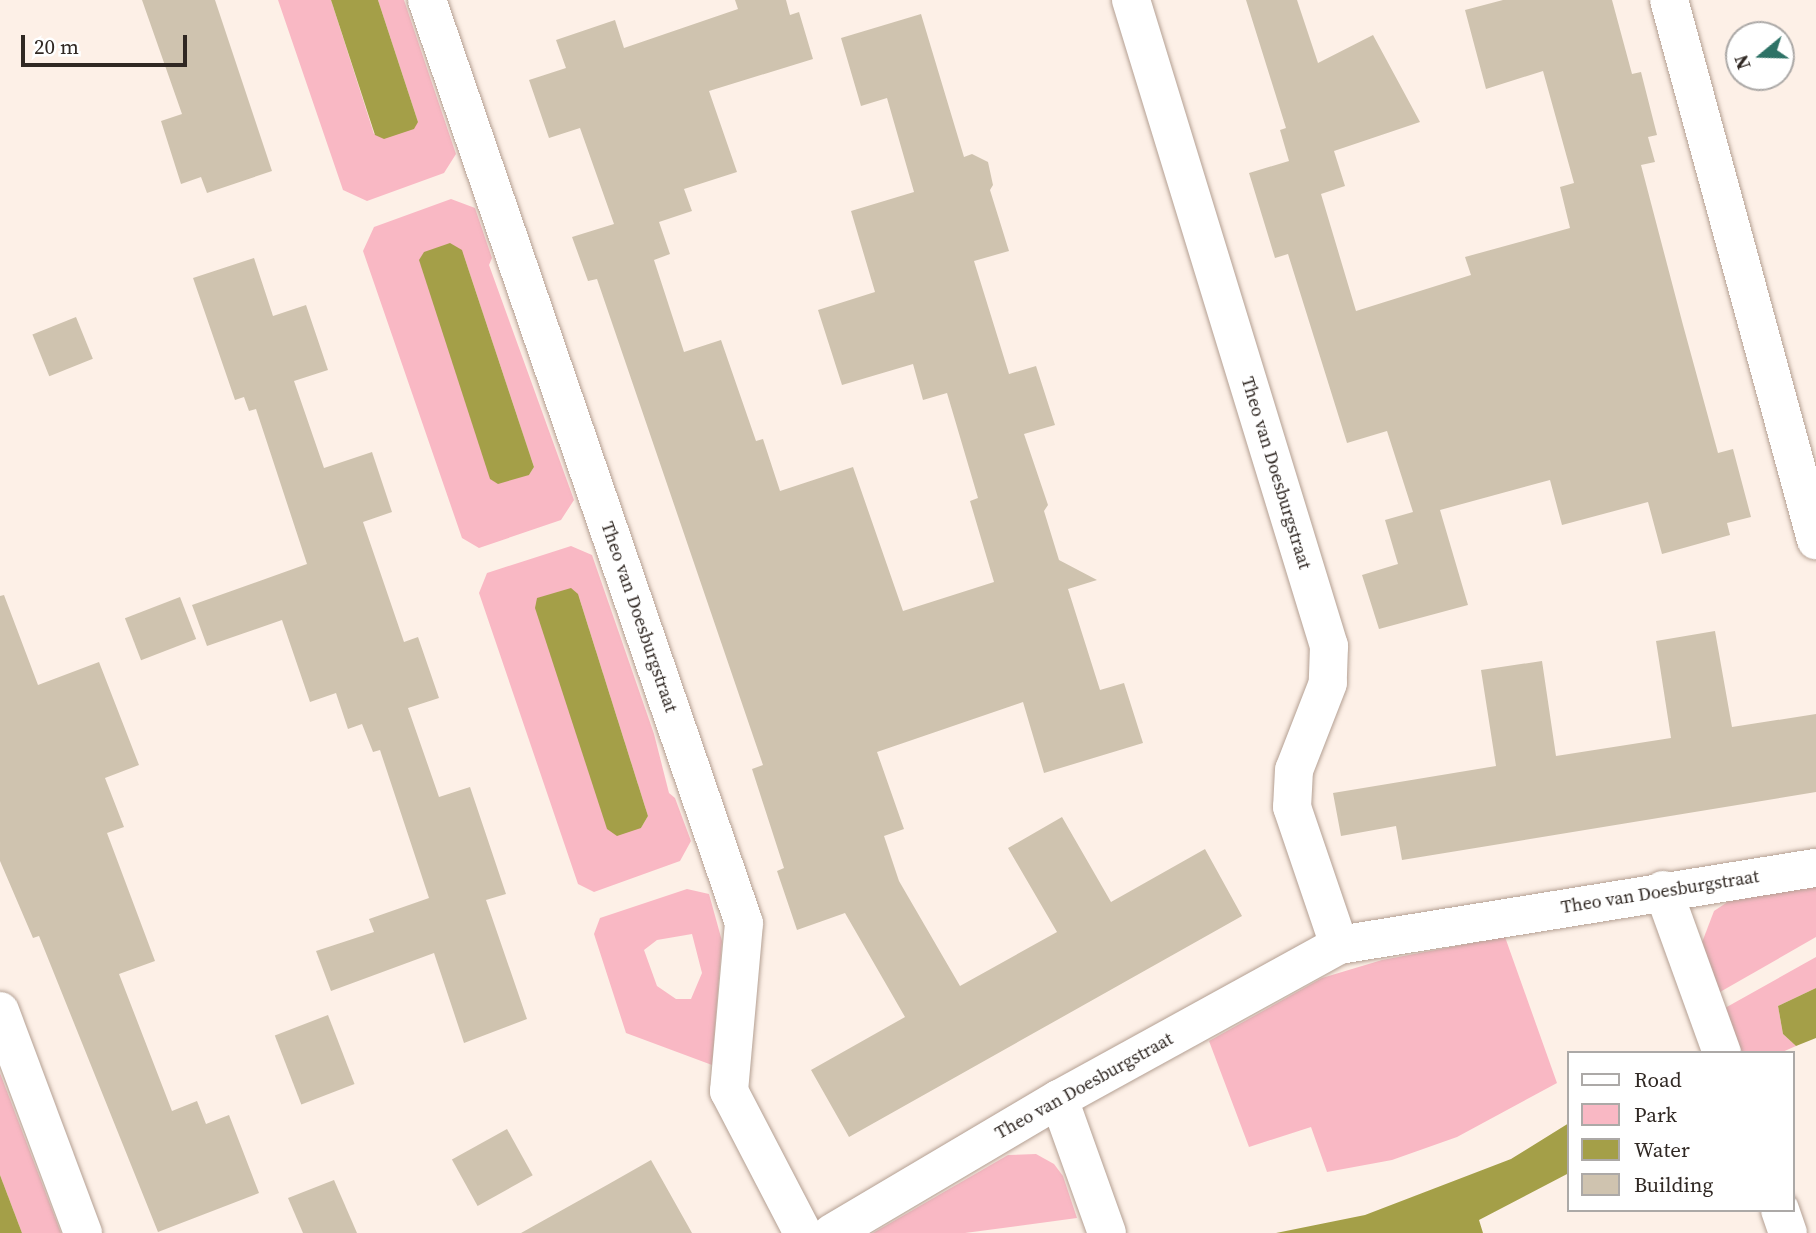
<!DOCTYPE html>
<html>
<head>
<meta charset="utf-8">
<style>
  body { margin:0 }
  #map { position:relative; width:1816px; height:1233px; overflow:hidden; background:#fdf0e7; font-family:"Source Serif 4",serif }
  div>[style] { position:absolute }
  .green>* { inset:0; background:#f9b8c4 }
  .water>* { inset:0; background:#a49f48 }
  .building>* { inset:0; background:#cfc3af; transform-origin:0 0 }
  .roads { filter:drop-shadow(0 0 2px #b4a093) drop-shadow(0 0 2px #b4a093) }
  .street>* { height:38px; margin:-19px; padding:0 19px; transform-origin:19px; border-radius:19px; background:#fff }
  span { translate:-50% -50%; white-space:nowrap; text-align:center; line-height:1.15; -webkit-text-stroke:5px #fff; paint-order:stroke }
  .street-label { font-size:18px; color:#302823 }
  .legend { position:absolute; left:1567px; top:1051px; width:228px; height:161px; box-sizing:border-box; background:#fff; border:2px solid #aca9a7; margin:0; padding:9px 12px; list-style:none; font-size:21px; color:#302823 }
  .legend li { display:flex; align-items:center; gap:14px; height:35px }
  .legend b { width:35px; border:2px solid #aca9a7 }
  .north { position:absolute; left:1725px; top:21px; width:70px; height:70px; box-sizing:border-box; background:#fff; border:2px solid #aca9a7; border-radius:50%; rotate:251deg; font-size:19px; font-weight:700; line-height:28px; text-align:center; color:#302823 }
  .north::after { content:''; display:block; margin:auto; width:24px; height:32px; background:#2d7266; clip-path:polygon(50% 0,100% 100%,50% 72%,0 100%) }
  .scale { position:absolute; left:21px; top:35px; width:166px; height:32px; box-sizing:border-box; border:4px solid #302823; border-top:0; padding-left:9px; font-size:21px; line-height:24px; white-space:nowrap; color:#302823; -webkit-text-stroke:5px #fff; paint-order:stroke }
</style>
</head>
<body>
<div id="map">
  <div class="green">
    <div style="clip-path:polygon(278px 0,331px 0,374px 134px,418px 122px,378px 0,404px 0,456px 154px,444px 173px,367px 201px,343px 190px)"></div>
    <div style="clip-path:polygon(evenodd,451px 199px,475px 208px,492px 258px,489px 265px,574px 500px,561px 520px,479px 548px,462px 538px,363px 251px,374px 227px,451px 199px,462px 250px,534px 467px,529px 475px,462px 250px)"></div>
    <div style="clip-path:polygon(evenodd,571px 546px,592px 555px,654px 734px,669px 793px,675px 798px,691px 841px,680px 861px,594px 892px,578px 884px,479px 593px,487px 573px,571px 546px,578px 594px,648px 816px,641px 828px,578px 594px)"></div>
    <div style="clip-path:polygon(1816px 886px,1816px 937px,1720px 992px,1701px 945px,1714px 911px,1729px 901px)"></div>
    <div style="clip-path:polygon(evenodd,687px 889px,709px 894px,722px 941px,712px 1065px,626px 1033px,594px 934px,600px 918px,687px 889px,692px 934px,702px 973px,691px 999px,676px 999px,657px 986px,644px 950px,657px 940px,692px 934px)"></div>
    <div style="clip-path:polygon(1505px 937px,1557px 1083px,1457px 1137px,1392px 1160px,1327px 1172px,1311px 1127px,1249px 1147px,1209px 1041px,1322px 978px,1382px 960px)"></div>
    <div style="clip-path:polygon(1816px 957px,1816px 988px,1778px 1006px,1783px 1034px,1796px 1046px,1780px 1053px,1741px 1053px,1725px 1008px)"></div>
    <div style="clip-path:polygon(0 1073px,61px 1233px,22px 1233px,0 1175px)"></div>
    <div style="clip-path:polygon(1036px 1154px,1054px 1164px,1063px 1176px,1077px 1218px,965px 1233px,873px 1233px,1008px 1155px)"></div>
  </div>
  <div class="water">
    <div style="clip-path:polygon(331px 0,378px 0,418px 122px,414px 129px,384px 139px,375px 135px)"></div>
    <div style="clip-path:polygon(450px 243px,462px 250px,534px 467px,529px 475px,498px 484px,490px 479px,419px 260px,424px 252px)"></div>
    <div style="clip-path:polygon(571px 588px,578px 594px,648px 816px,641px 828px,617px 836px,607px 829px,535px 608px,537px 598px)"></div>
    <div style="clip-path:polygon(1816px 988px,1816px 1038px,1796px 1046px,1783px 1034px,1778px 1006px)"></div>
    <div style="clip-path:polygon(1569px 1123px,1569px 1173px,1479px 1220px,1483px 1233px,1276px 1233px,1365px 1215px,1511px 1159px)"></div>
    <div style="clip-path:polygon(0 1175px,22px 1233px,0 1233px)"></div>
  </div>
  <div class="building">
    <div style="clip-path:polygon(142px 0,215px 0,272px 171px,207px 193px,201px 177px,181px 184px,161px 121px,182px 114px)"></div>
    <div style="clip-path:polygon(735px 0,786px 0,790px 15px,799px 12px,813px 59px,709px 91px,737px 172px,684px 189px,692px 211px,659px 222px,670px 254px,654px 260px,684px 352px,721px 340px,756px 441px,763px 439px,780px 491px,853px 467px,903px 611px,994px 582px,970px 501px,978px 498px,947px 393px,923px 400px,913px 364px,842px 385px,818px 310px,875px 292px,851px 211px,914px 192px,887px 98px,861px 106px,841px 38px,921px 14px,964px 157px,972px 154px,988px 162px,993px 185px,990px 190px,1009px 251px,974px 261px,1009px 374px,1036px 366px,1055px 425px,1024px 434px,1048px 505px,1044px 511px,1059px 560px,1097px 580px,1068px 589px,1100px 690px,1124px 683px,1143px 743px,1044px 773px,1023px 702px,877px 752px,904px 829px,884px 836px,899px 881px,960px 986px,1057px 932px,1008px 848px,1062px 817px,1111px 902px,1205px 849px,1242px 916px,849px 1137px,811px 1070px,905px 1017px,845px 913px,797px 930px,777px 871px,784px 868px,752px 769px,763px 765px,597px 279px,588px 281px,572px 237px,614px 224px,580px 128px,549px 138px,529px 80px,566px 68px,556px 40px,615px 20px,624px 48px,738px 9px)"></div>
    <div style="clip-path:polygon(1246px 0,1297px 0,1318px 63px,1373px 35px,1420px 122px,1334px 151px,1345px 186px,1321px 194px,1356px 311px,1471px 275px,1465px 257px,1570px 228px,1560px 187px,1574px 183px,1543px 71px,1486px 89px,1465px 10px,1503px 0,1612px 0,1632px 74px,1641px 72px,1657px 135px,1648px 137px,1655px 162px,1641px 165px,1683px 325px,1718px 453px,1733px 449px,1751px 517px,1727px 523px,1730px 535px,1662px 554px,1648px 502px,1562px 525px,1550px 480px,1440px 510px,1468px 605px,1379px 629px,1362px 575px,1398px 564px,1385px 520px,1413px 512px,1387px 431px,1347px 443px,1288px 254px,1275px 258px,1249px 173px,1289px 161px,1280px 130px,1286px 128px)"></div>
    <div style="clip-path:polygon(254px 258px,273px 316px,306px 305px,328px 370px,294px 381px,324px 468px,372px 452px,392px 512px,363px 522px,404px 642px,418px 637px,439px 698px,408px 708px,439px 797px,470px 787px,506px 894px,486px 900px,527px 1019px,464px 1043px,434px 953px,331px 991px,316px 951px,374px 932px,369px 919px,429px 898px,380px 750px,373px 752px,362px 724px,348px 729px,336px 693px,310px 702px,282px 620px,207px 646px,192px 605px,307px 564px,256px 409px,249px 411px,244px 397px,235px 400px,193px 278px)"></div>
    <div style="left:76px;top:317px;width:45px;height:47px;rotate:68deg"></div>
    <div style="clip-path:polygon(4px 595px,38px 685px,99px 662px,139px 765px,105px 778px,124px 827px,107px 833px,155px 961px,119px 974px,172px 1111px,197px 1101px,206px 1124px,229px 1115px,259px 1193px,158px 1232px,39px 936px,33px 938px,0 861px,0 596px)"></div>
    <div style="left:180px;top:597px;width:45px;height:59px;rotate:69deg"></div>
    <div style="clip-path:polygon(1715px 631px,1732px 727px,1816px 714px,1816px 792px,1402px 860px,1396px 826px,1341px 836px,1333px 793px,1496px 766px,1481px 670px,1542px 661px,1556px 756px,1671px 738px,1656px 641px)"></div>
    <div style="left:328px;top:1015px;width:74px;height:57px;rotate:69deg"></div>
    <div style="left:507px;top:1129px;width:53px;height:63px;rotate:61deg"></div>
    <div style="clip-path:polygon(651px 1160px,692px 1233px,521px 1233px,607px 1185px)"></div>
    <div style="clip-path:polygon(334px 1180px,357px 1233px,303px 1233px,288px 1198px)"></div>
  </div>
  <div class="roads">
    <div class="street">
      <div style="left:427px;top:0;width:976px;rotate:71.05deg"></div>
      <div style="left:744px;top:923px;width:169px;rotate:95.1deg"></div>
      <div style="left:729px;top:1091px;width:160px;rotate:62.5deg"></div>
      <div style="left:1131px;top:0;width:676px;rotate:72.96deg"></div>
      <div style="left:1329px;top:646px;width:37px;rotate:92deg"></div>
      <div style="left:1328px;top:683px;width:93px;rotate:111.3deg"></div>
      <div style="left:1294px;top:770px;width:37px;rotate:93deg"></div>
      <div style="left:1292px;top:807px;width:146px;rotate:71.2deg"></div>
      <div style="left:1669px;top:0;width:560px;rotate:74.77deg"></div>
      <div style="left:1663px;top:890px;width:173px;rotate:70.1deg"></div>
      <div style="left:0;top:1011px;width:237px;rotate:69.5deg"></div>
      <div style="left:1059px;top:1099px;width:142px;rotate:70.3deg"></div>
      <div style="left:1780px;top:1210px;width:24px;rotate:71deg"></div>
      <div style="left:832px;top:1233px;width:264px;rotate:-30.6deg"></div>
      <div style="left:1059px;top:1099px;width:320px;rotate:-28.8deg"></div>
      <div style="left:1339px;top:945px;width:483px;rotate:-9.2deg"></div>
    </div>
  </div>
  <div class="street-label">
    <span style="left:1276px;top:473px;rotate:73deg">Theo van Doesburgstraat</span>
    <span style="left:639px;top:617px;rotate:71deg">Theo van Doesburgstraat</span>
    <span style="left:1660px;top:892px;rotate:-9deg">Theo van Doesburgstraat</span>
    <span style="left:1084px;top:1086px;rotate:-29deg">Theo van Doesburgstraat</span>
  </div>
  <ul class="legend">
  <li><b style="height:9px;background:#fff"></b>Road</li>
  <li><b style="height:19px;background:#f9b8c4"></b>Park</li>
  <li><b style="height:19px;background:#a49f48"></b>Water</li>
  <li><b style="height:19px;background:#cfc3af"></b>Building</li>
  </ul>
  <div class="north">N</div>
  <div class="scale">20 m</div>
</div>
</body>
</html>
